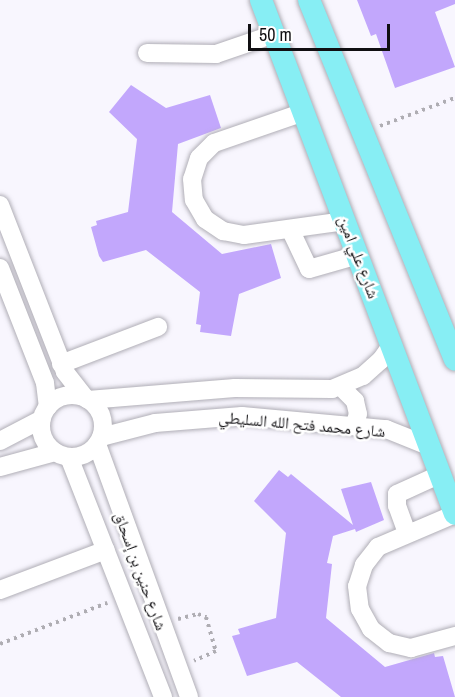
<!DOCTYPE html>
<html>
<head>
<meta charset="utf-8">
<style>
  body { margin:0 }
  #map { position:relative; width:455px; height:697px; overflow:hidden; background:#f8f6fe; font-family:"Archivo Narrow","Noto Naskh Arabic",sans-serif }
  div>[style] { position:absolute }
  .building>* { inset:0; background:#c2a7fc }
  .path>* { height:4px; margin-top:-2px; transform-origin:0; background:repeating-linear-gradient(90deg,#afadb3 0 3px,transparent 0 7.5px) }
  .roads { filter:drop-shadow(0 0 2px #b0aeb6) drop-shadow(0 0 2px #b0aeb6) }
  .minor>* { height:18px; margin:-9px; padding:0 9px; transform-origin:9px; border-radius:9px; background:#fff }
  .minor>.ring { margin:-9px; padding:0; box-sizing:content-box; background:none; border:18px solid #fff; border-radius:50% }
  .major>* { height:22px; margin:-11px; padding:0 11px; transform-origin:11px; border-radius:11px; background:#87eef4 }
  span { translate:-50% -50%; white-space:nowrap; text-align:center; line-height:1.15; -webkit-text-stroke:5px #fff; paint-order:stroke }
  .street-label { font-size:16px; color:#100f12 }
  .scale { position:absolute; left:248px; top:24px; width:142px; height:27px; box-sizing:border-box; border:3px solid #100f12; border-top:0; padding-left:8px; font-size:18px; line-height:21px; white-space:nowrap; color:#100f12; -webkit-text-stroke:4px #fff; paint-order:stroke }
</style>
</head>
<body>
<div id="map">
  <div class="building">
    <div style="clip-path:polygon(357px 0,455px 0,455px 4px,435px 12px,455px 67px,395px 88px,376px 34px,371px 36px)"></div>
    <div style="clip-path:polygon(131px 85px,166px 108px,210px 95px,221px 128px,178px 144px,172px 212px,222px 254px,271px 244px,281px 278px,239px 294px,231px 336px,200px 332px,201px 325px,196px 324px,200px 292px,146px 250px,103px 262px,99px 256px,91px 227px,97px 225px,96px 221px,128px 212px,137px 139px,109px 112px)"></div>
    <div style="clip-path:polygon(279px 470px,288px 477px,291px 474px,353px 525px,341px 489px,371px 482px,384px 520px,356px 532px,355px 529px,333px 536px,327px 563px,332px 564px,326px 618px,385px 667px,434px 653px,435px 657px,443px 656px,455px 697px,341px 697px,297px 662px,247px 676px,232px 636px,240px 634px,238px 629px,276px 618px,286px 533px,254px 501px)"></div>
  </div>
  <div class="path">
    <div style="left:380px;top:126px;width:80px;rotate:-20.5deg"></div>
    <div style="left:178px;top:619px;width:21px;rotate:-14deg"></div>
    <div style="left:198px;top:614px;width:9px;rotate:21deg"></div>
    <div style="left:206px;top:617px;width:35px;rotate:74deg"></div>
    <div style="left:216px;top:651px;width:24px;rotate:156deg"></div>
    <div style="left:0;top:644px;width:115px;rotate:-21deg"></div>
  </div>
  <div class="roads">
    <div class="minor">
      <div style="left:147px;top:53px;width:69px;rotate:0.8deg"></div>
      <div style="left:216px;top:54px;width:61px;rotate:-19deg"></div>
      <div style="left:304px;top:112px;width:95px;rotate:161deg"></div>
      <div style="left:214px;top:143px;width:21px;rotate:135deg"></div>
      <div style="left:199px;top:158px;width:22px;rotate:108deg"></div>
      <div style="left:192px;top:179px;width:21px;rotate:85deg"></div>
      <div style="left:194px;top:200px;width:22px;rotate:60deg"></div>
      <div style="left:205px;top:219px;width:22px;rotate:34deg"></div>
      <div style="left:223px;top:231px;width:21px;rotate:11deg"></div>
      <div style="left:244px;top:235px;width:102px;rotate:-7.9deg"></div>
      <div style="left:0;top:205px;width:179px;rotate:68.7deg"></div>
      <div style="left:65px;top:372px;width:33px;rotate:52deg"></div>
      <div style="left:290px;top:229px;width:44px;rotate:64.6deg"></div>
      <div style="left:309px;top:269px;width:51px;rotate:-15.9deg"></div>
      <div style="left:0;top:268px;width:123px;rotate:68.6deg"></div>
      <div style="left:45px;top:383px;width:24px;rotate:83deg"></div>
      <div style="left:61px;top:364px;width:104px;rotate:-20.9deg"></div>
      <div style="left:341px;top:387px;width:20px;rotate:45deg"></div>
      <div style="left:355px;top:401px;width:13px;rotate:77deg"></div>
      <div style="left:358px;top:414px;width:13px;rotate:108deg"></div>
      <div class="ring" style="left:41px;top:395px;width:44px;height:44px"></div>
      <div style="left:88px;top:400px;width:147px;rotate:-4.7deg"></div>
      <div style="left:235px;top:388px;width:97px;rotate:0.6deg"></div>
      <div style="left:332px;top:389px;width:34px;rotate:-23deg"></div>
      <div style="left:363px;top:376px;width:24px;rotate:-42deg"></div>
      <div style="left:381px;top:360px;width:19px;rotate:-55deg"></div>
      <div style="left:101px;top:437px;width:56px;rotate:-14.5deg"></div>
      <div style="left:155px;top:423px;width:87px;rotate:-4.6deg"></div>
      <div style="left:242px;top:416px;width:145px;rotate:5.2deg"></div>
      <div style="left:386px;top:429px;width:48px;rotate:21.8deg"></div>
      <div style="left:0;top:441px;width:47px;rotate:-27.6deg"></div>
      <div style="left:97px;top:444px;width:269px;rotate:70deg"></div>
      <div style="left:69px;top:457px;width:258px;rotate:68.6deg"></div>
      <div style="left:0;top:467px;width:57px;rotate:-15.3deg"></div>
      <div style="left:455px;top:514px;width:84px;rotate:156.8deg"></div>
      <div style="left:378px;top:547px;width:23px;rotate:128deg"></div>
      <div style="left:364px;top:565px;width:22px;rotate:108deg"></div>
      <div style="left:357px;top:586px;width:23px;rotate:83deg"></div>
      <div style="left:360px;top:609px;width:23px;rotate:61deg"></div>
      <div style="left:371px;top:629px;width:23px;rotate:38deg"></div>
      <div style="left:389px;top:643px;width:23px;rotate:13deg"></div>
      <div style="left:411px;top:648px;width:46px;rotate:-15.3deg"></div>
      <div style="left:407px;top:533px;width:29px;rotate:-110deg"></div>
      <div style="left:397px;top:506px;width:12px;rotate:-90deg"></div>
      <div style="left:397px;top:494px;width:48px;rotate:-24.4deg"></div>
      <div style="left:0;top:590px;width:113px;rotate:-20.7deg"></div>
    </div>
    <div class="major">
      <div style="left:261px;top:0;width:549px;rotate:69.32deg"></div>
      <div style="left:309px;top:0;width:388px;rotate:67.9deg"></div>
    </div>
  </div>
  <div class="street-label">
    <span style="left:359px;top:257px;rotate:69deg">شارع علي امين</span>
    <span style="left:302px;top:424px;rotate:5deg">شارع محمد فتح الله السليطي</span>
    <span style="left:141px;top:571px;rotate:70deg">شارع حنين بن إسحاق</span>
  </div>
  <div class="scale">50 m</div>
</div>
</body>
</html>
